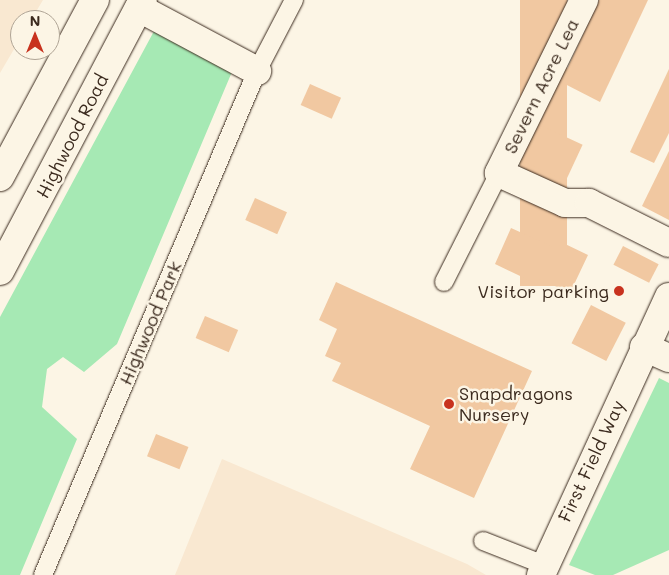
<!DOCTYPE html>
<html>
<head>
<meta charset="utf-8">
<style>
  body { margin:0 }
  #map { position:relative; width:669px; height:575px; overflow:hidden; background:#fcf5e5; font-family:Mali,sans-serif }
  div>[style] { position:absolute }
  .built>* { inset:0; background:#f9e8d1 }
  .green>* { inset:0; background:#a6e9b4 }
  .building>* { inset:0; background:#f1c8a1; transform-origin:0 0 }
  .roads { filter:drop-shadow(0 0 1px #3b2a1e) drop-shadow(0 0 1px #3b2a1e) }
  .service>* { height:18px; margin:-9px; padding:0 9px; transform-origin:9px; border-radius:9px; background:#fcf5e5 }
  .minor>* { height:28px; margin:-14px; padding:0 14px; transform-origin:14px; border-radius:14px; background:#fcf5e5 }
  .tertiary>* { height:28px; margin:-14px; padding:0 14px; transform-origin:14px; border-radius:14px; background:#fcf5e5 }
  .dots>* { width:14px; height:14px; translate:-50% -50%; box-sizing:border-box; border:2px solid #fcf5e5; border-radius:50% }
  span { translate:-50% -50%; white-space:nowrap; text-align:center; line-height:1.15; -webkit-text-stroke:5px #fcf5e5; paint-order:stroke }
  .street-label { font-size:18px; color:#3b2a1e }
  .poi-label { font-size:18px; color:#3b2a1e }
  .right { translate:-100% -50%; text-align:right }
  .left { translate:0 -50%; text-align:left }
  .north { position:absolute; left:10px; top:10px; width:50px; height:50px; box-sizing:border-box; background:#fcf5e5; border:1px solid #afa495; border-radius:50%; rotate:0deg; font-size:14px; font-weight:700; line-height:20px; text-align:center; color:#3b2a1e }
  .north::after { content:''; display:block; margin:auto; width:18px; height:22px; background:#c8321e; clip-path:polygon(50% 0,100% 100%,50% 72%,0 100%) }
</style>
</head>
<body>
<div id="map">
  <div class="built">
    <div style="clip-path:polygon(0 0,43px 0,31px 20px,20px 20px,20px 39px,0 73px)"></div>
    <div style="clip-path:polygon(222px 459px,467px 564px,486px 575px,175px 575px)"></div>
  </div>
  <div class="green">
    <div style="clip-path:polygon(160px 20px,237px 60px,117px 344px,84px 372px,63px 357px,47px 369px,42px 407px,77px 439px,20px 575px,0 575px,0 317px)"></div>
    <div style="clip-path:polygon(659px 378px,669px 383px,669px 550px,613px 575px,595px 575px,569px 565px)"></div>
  </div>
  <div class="building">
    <div style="left:520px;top:0;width:47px;height:286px"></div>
    <div style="clip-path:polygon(599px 0,648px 0,600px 102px,561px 82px)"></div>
    <div style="clip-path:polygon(669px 69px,669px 133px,654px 163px,630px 152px)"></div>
    <div style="left:310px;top:84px;width:34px;height:23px;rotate:24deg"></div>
    <div style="left:540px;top:125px;width:47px;height:40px;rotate:25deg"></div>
    <div style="clip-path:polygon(669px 151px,669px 220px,642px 206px)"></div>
    <div style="left:255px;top:198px;width:35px;height:24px;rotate:24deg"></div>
    <div style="clip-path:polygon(511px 228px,558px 249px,561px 242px,588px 255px,570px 293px,540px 279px,537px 284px,495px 264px)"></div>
    <div style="left:623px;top:246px;width:40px;height:21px;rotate:27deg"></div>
    <div style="clip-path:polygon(336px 282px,532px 371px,474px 498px,410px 469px,430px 426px,332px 381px,341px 363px,325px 356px,337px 329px,319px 320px)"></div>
    <div style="left:591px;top:305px;width:39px;height:43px;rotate:27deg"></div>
    <div style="left:205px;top:316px;width:36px;height:24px;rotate:23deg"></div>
    <div style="left:156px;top:434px;width:35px;height:24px;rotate:22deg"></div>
  </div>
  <div class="roads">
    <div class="service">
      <div style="left:444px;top:282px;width:122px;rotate:-63.2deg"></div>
      <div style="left:483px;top:541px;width:66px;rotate:21.5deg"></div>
      <div style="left:43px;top:575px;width:548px;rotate:-66.99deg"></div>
      <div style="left:257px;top:71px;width:80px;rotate:-62.5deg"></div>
    </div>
    <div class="minor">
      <div style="left:584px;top:0;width:193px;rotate:116.2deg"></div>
      <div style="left:499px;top:173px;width:72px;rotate:24.4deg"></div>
      <div style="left:565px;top:203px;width:24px"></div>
      <div style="left:589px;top:203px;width:89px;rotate:26.6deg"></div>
      <div style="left:139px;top:8px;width:134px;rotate:28.1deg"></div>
      <div style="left:644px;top:347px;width:27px;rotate:24deg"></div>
      <div style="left:541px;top:575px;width:306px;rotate:-65.3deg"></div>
    </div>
    <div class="tertiary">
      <div style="left:0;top:177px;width:201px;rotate:-61.8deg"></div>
      <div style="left:0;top:271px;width:306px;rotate:-62.2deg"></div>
    </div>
  </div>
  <div class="dots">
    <div style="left:619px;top:291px;background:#c8321e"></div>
    <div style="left:449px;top:404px;background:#c8321e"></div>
  </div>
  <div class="street-label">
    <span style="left:541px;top:86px;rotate:-64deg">Severn Acre Lea</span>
    <span style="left:72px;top:136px;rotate:-63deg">Highwood Road</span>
    <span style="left:150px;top:323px;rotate:-67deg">Highwood Park</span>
    <span style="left:591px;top:461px;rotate:-65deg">First Field Way</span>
  </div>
  <div class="poi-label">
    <span class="right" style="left:609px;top:291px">Visitor parking</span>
    <span class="left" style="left:459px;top:404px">Snapdragons<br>Nursery</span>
  </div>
  <div class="north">N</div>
</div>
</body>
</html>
